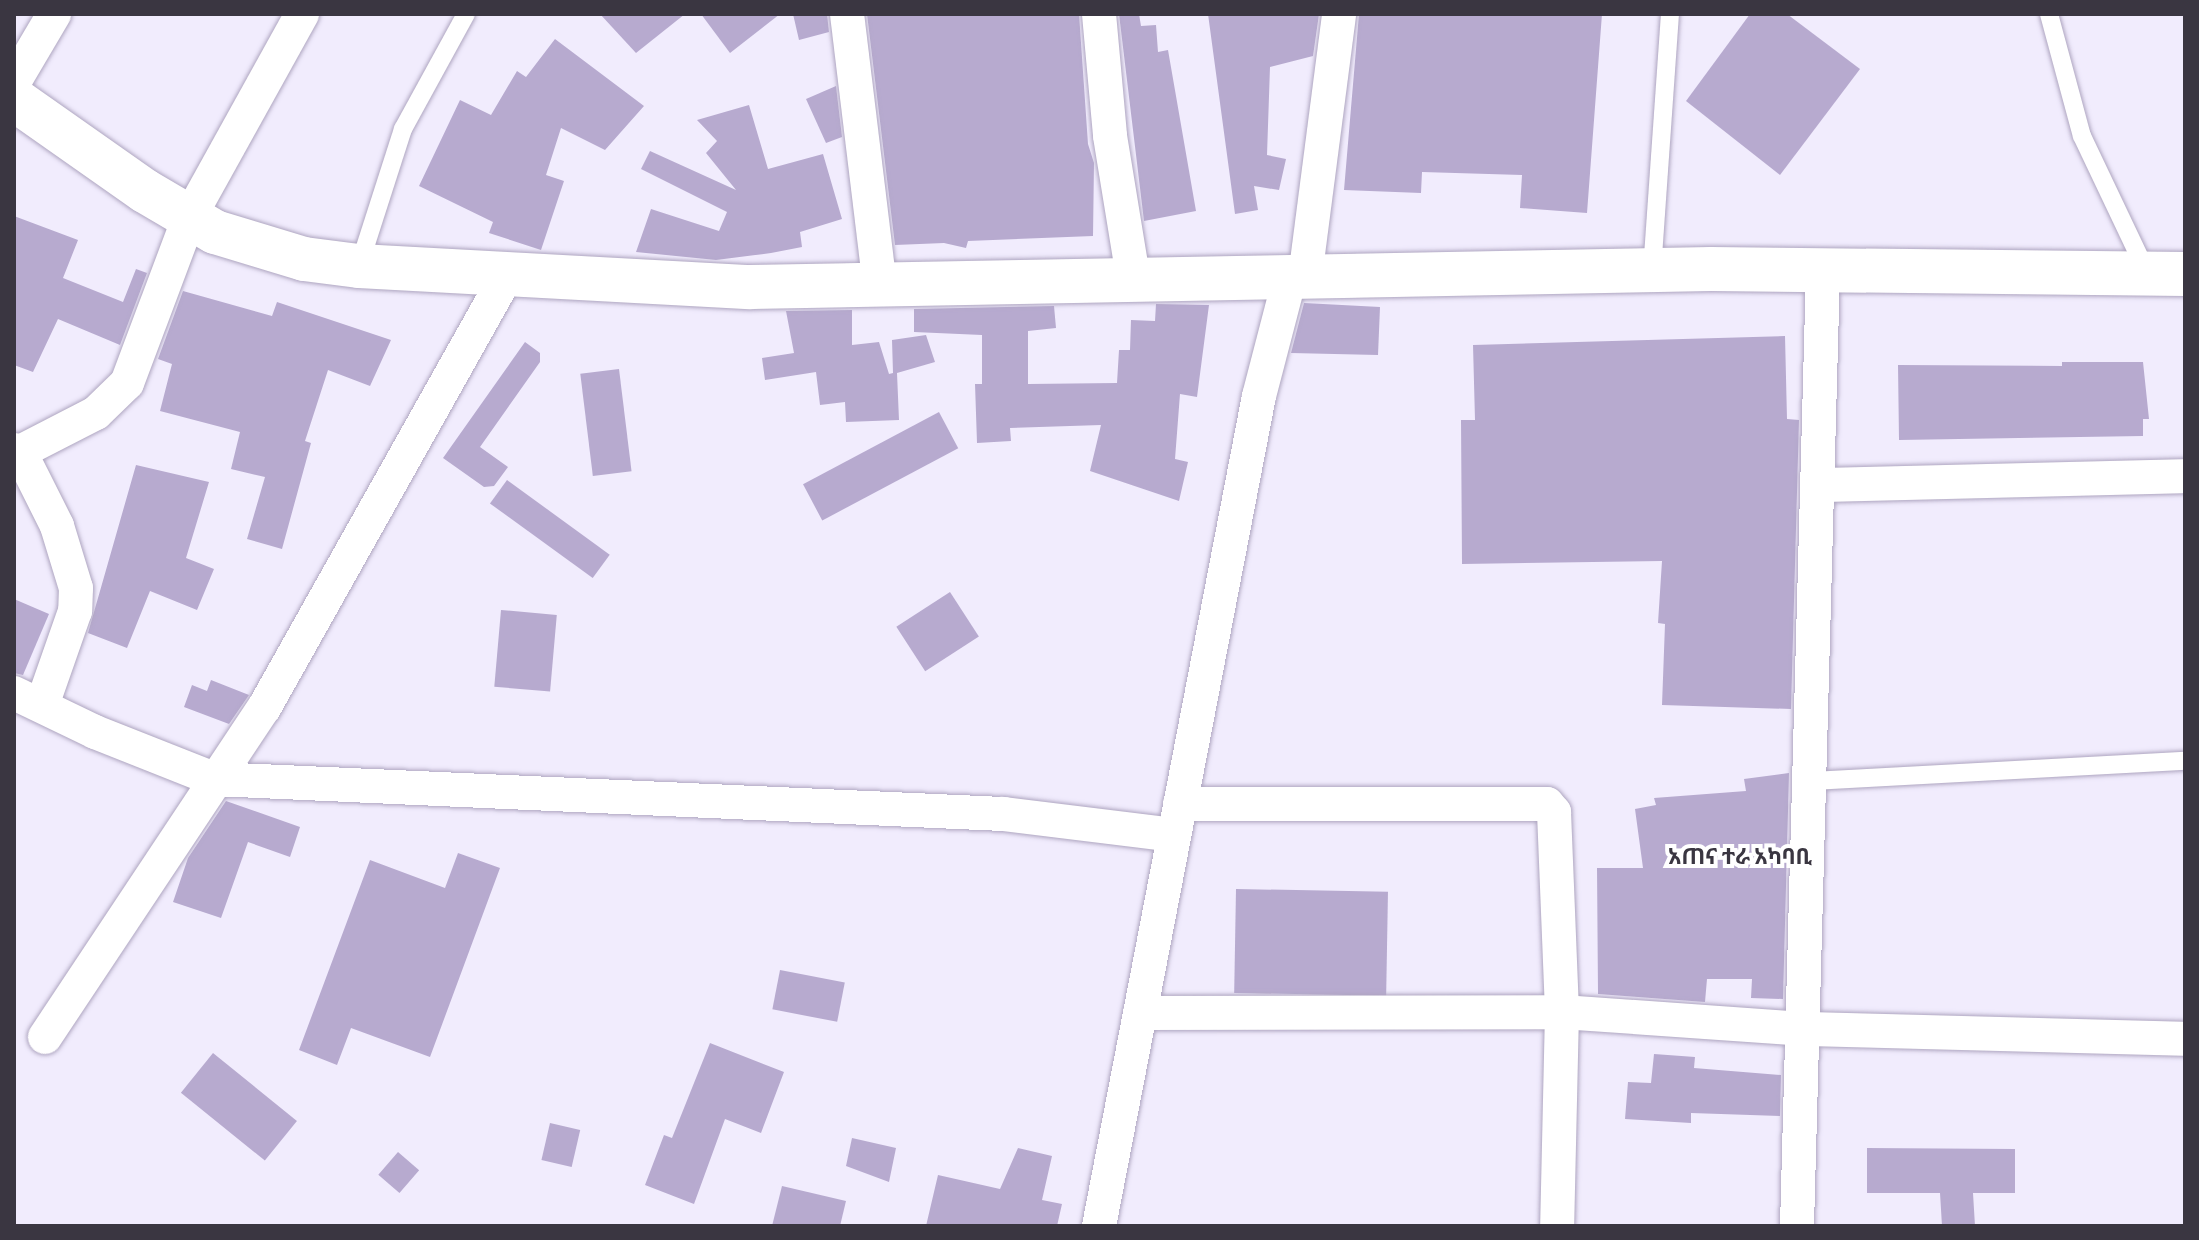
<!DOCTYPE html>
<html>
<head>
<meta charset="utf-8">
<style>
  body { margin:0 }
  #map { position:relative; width:2199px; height:1240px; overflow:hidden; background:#f1ecfd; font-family:"Crimson Pro","Noto Sans Ethiopic",serif }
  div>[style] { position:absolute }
  .building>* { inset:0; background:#b7aacf; transform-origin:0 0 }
  .roads { filter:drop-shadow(0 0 2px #aea5c0) drop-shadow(0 0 2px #aea5c0) }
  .service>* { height:18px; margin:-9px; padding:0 9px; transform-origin:9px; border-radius:9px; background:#fff }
  .minor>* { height:34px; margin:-17px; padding:0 17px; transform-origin:17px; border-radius:17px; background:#fff }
  .secondary>* { height:44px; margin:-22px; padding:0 22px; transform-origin:22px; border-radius:22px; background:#fff }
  span { translate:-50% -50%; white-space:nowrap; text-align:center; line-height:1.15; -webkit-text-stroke:8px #fff; paint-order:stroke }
  .neighbourhood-label { font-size:22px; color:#3a3641; font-weight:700 }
  .frame { position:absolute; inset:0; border:16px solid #3a3641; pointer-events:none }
</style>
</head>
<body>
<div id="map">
  <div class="building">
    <div style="clip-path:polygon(600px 14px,685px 14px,636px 53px)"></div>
    <div style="clip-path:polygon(701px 14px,780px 14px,730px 53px)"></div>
    <div style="clip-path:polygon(793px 14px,827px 14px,829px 32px,799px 40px)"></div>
    <div style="clip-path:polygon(867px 14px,1079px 14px,1088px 144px,1094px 163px,1093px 236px,968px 241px,966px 248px,944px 243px,895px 245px)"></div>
    <div style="clip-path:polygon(1119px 14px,1139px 14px,1141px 26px,1156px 25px,1158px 52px,1168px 50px,1196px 211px,1144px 221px)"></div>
    <div style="clip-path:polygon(1208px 14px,1319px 14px,1313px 56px,1270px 67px,1267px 155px,1286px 159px,1279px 190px,1254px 186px,1258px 210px,1235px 214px)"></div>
    <div style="clip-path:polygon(1359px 14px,1602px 14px,1587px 213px,1520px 208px,1522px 175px,1422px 172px,1421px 193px,1344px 190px)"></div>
    <div style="clip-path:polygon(1750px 14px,1787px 14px,1860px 69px,1780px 175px,1686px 101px)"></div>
    <div style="clip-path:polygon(555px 39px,644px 106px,605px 150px,561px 128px,546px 175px,564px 181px,541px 250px,489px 233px,493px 222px,419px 186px,460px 100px,491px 115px,517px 71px,526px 77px)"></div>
    <div style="clip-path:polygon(836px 86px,842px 137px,826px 143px,806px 99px)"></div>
    <div style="clip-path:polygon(749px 105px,768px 169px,823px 154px,842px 219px,800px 232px,802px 247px,771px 253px,716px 260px,636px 252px,651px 209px,719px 231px,727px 212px,641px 169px,650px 151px,736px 190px,706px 153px,717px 141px,697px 120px)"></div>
    <div style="clip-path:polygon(14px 216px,78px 240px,63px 278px,123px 302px,136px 269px,147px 273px,120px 345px,58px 319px,33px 372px,14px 365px)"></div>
    <div style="clip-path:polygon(183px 291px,272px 316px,277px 302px,391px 340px,370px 386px,328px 370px,305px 441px,311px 443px,282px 549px,247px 539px,265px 477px,231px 469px,240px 432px,160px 411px,172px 364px,158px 359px)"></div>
    <div style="clip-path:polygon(1304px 303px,1380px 307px,1378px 355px,1291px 353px)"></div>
    <div style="clip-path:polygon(1156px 304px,1209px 305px,1197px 397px,1180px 394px,1175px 459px,1188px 462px,1179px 501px,1090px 471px,1101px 425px,1010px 428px,1011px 441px,977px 443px,975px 384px,982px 384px,982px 335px,914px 332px,914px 309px,1054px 306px,1056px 328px,1028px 331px,1028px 384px,1117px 383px,1119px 350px,1130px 350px,1131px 320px,1155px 321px)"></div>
    <div style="clip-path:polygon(852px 310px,852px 345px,879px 342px,889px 374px,893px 373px,892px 340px,926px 335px,935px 362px,897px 373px,899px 420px,846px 422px,845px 402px,820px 405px,816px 372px,765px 380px,762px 358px,794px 353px,786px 311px)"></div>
    <div style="clip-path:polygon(1785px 336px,1787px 419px,1799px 420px,1791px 709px,1662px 705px,1665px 624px,1658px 623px,1662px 561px,1462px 564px,1461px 420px,1475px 420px,1473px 345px)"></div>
    <div style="clip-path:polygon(525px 342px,540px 353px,540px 362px,480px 447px,508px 467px,494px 486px,484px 487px,443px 458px)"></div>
    <div style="clip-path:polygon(2062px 362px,2143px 362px,2149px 419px,2143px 419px,2143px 436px,1899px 440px,1898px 365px,2062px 366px)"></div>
    <div style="left:619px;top:369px;width:103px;height:39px;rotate:83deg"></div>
    <div style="left:939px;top:412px;width:41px;height:154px;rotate:62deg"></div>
    <div style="clip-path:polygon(136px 465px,209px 482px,186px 558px,214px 569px,197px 610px,150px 591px,127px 648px,88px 633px)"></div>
    <div style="left:507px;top:480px;width:127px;height:29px;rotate:36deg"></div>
    <div style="left:950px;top:592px;width:53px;height:64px;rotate:57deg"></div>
    <div style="clip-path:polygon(14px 599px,49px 614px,23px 675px,14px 673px)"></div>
    <div style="left:501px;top:610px;width:56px;height:77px;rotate:5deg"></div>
    <div style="clip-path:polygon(211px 680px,249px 695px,229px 724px,184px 707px,192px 685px,207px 691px)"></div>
    <div style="clip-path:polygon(1789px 773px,1783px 999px,1751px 998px,1752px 979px,1707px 979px,1705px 1002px,1598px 994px,1597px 868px,1643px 868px,1635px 809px,1656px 805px,1654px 798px,1746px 791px,1744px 779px)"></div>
    <div style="clip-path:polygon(226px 801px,300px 827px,290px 857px,248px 842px,221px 918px,173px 902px,188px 858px)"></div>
    <div style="clip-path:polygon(458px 853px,500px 868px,430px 1057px,351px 1028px,337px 1065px,299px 1050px,370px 860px,445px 888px)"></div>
    <div style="left:1236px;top:889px;width:152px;height:104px;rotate:1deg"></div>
    <div style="left:780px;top:970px;width:66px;height:40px;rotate:11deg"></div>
    <div style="clip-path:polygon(710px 1043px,784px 1072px,761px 1133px,725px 1119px,694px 1204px,645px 1185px,664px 1135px,672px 1138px)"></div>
    <div style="left:213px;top:1053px;width:108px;height:51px;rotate:39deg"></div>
    <div style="clip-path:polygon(1654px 1054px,1695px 1057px,1694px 1068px,1781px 1075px,1780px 1116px,1691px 1113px,1691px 1123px,1625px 1119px,1628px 1082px,1651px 1083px)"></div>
    <div style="left:550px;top:1123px;width:31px;height:38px;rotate:13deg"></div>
    <div style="clip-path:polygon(852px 1138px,896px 1148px,889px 1182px,846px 1166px)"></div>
    <div style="clip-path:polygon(1018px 1148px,1052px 1156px,1042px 1200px,1062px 1204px,1057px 1226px,926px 1226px,938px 1175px,1000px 1189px)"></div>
    <div style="clip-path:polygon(1867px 1148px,2015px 1149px,2015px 1193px,1973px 1193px,1975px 1226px,1942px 1226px,1940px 1193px,1867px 1193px)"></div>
    <div style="left:398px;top:1152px;width:28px;height:30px;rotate:41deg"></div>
    <div style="clip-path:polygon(782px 1186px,846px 1201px,840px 1226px,772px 1226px)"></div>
  </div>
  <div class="roads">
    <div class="service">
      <div style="left:2049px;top:14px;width:126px;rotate:74.9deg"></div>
      <div style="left:2082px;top:136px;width:152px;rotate:64.6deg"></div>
      <div style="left:359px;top:266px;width:144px;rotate:-72.2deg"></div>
      <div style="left:403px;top:129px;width:131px;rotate:-61.3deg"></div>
      <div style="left:1652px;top:271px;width:258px;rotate:-86deg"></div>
      <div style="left:1812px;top:781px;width:374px;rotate:-3.1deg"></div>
    </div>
    <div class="minor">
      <div style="left:847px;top:14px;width:275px;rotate:83.1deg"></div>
      <div style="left:1099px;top:14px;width:122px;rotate:84.8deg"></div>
      <div style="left:1110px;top:136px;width:142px;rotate:80.7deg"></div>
      <div style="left:14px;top:82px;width:79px;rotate:-59.5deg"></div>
      <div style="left:1305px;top:277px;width:265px;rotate:-82.6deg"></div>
      <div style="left:14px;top:450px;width:6px;rotate:18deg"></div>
      <div style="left:20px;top:452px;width:83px;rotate:63.4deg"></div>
      <div style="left:57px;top:526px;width:65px;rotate:73deg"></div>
      <div style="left:76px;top:588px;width:23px;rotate:92deg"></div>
      <div style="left:75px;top:611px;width:100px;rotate:109.3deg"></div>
      <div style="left:20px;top:452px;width:85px;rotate:-27.2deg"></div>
      <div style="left:96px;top:413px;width:43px;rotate:-44.1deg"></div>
      <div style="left:127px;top:383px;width:176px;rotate:-69.4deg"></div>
      <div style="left:189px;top:218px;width:233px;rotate:-61deg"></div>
      <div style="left:1820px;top:485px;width:365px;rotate:-1.4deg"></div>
      <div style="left:14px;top:693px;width:90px;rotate:25.7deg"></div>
      <div style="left:95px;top:732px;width:128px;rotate:21.6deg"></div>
      <div style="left:214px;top:779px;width:790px;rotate:2.54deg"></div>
      <div style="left:1003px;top:814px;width:171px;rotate:7deg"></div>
      <div style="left:1180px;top:804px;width:367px"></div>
      <div style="left:1547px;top:804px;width:11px;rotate:49deg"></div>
      <div style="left:1554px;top:812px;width:200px;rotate:87.7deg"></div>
      <div style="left:1562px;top:1012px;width:214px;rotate:91.3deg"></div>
      <div style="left:1140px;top:1013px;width:422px;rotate:-0.1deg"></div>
      <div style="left:1562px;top:1012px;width:245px;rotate:4deg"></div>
      <div style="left:1806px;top:1029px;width:379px;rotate:1.5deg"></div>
      <div style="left:45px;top:1037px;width:395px;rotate:-56.4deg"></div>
      <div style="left:264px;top:708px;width:493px;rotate:-60.7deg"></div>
      <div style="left:1099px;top:1226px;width:845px;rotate:-79.09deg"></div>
      <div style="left:1259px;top:396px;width:123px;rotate:-75.4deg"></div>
      <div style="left:1797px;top:1226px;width:953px;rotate:-88.44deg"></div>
    </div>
    <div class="secondary">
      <div style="left:14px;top:99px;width:160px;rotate:35.1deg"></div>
      <div style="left:145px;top:191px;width:81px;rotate:30.4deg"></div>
      <div style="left:215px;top:232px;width:93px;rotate:16.9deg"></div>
      <div style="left:304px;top:259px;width:55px;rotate:7.3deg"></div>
      <div style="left:359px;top:266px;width:392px;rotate:3.1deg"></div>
      <div style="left:750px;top:287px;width:961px;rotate:-1.07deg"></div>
      <div style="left:1711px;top:269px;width:474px;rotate:0.6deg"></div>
    </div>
  </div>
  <div class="neighbourhood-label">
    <span style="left:1740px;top:857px">አጠና ተራ አካባቢ</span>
  </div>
  <div class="frame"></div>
</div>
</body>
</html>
